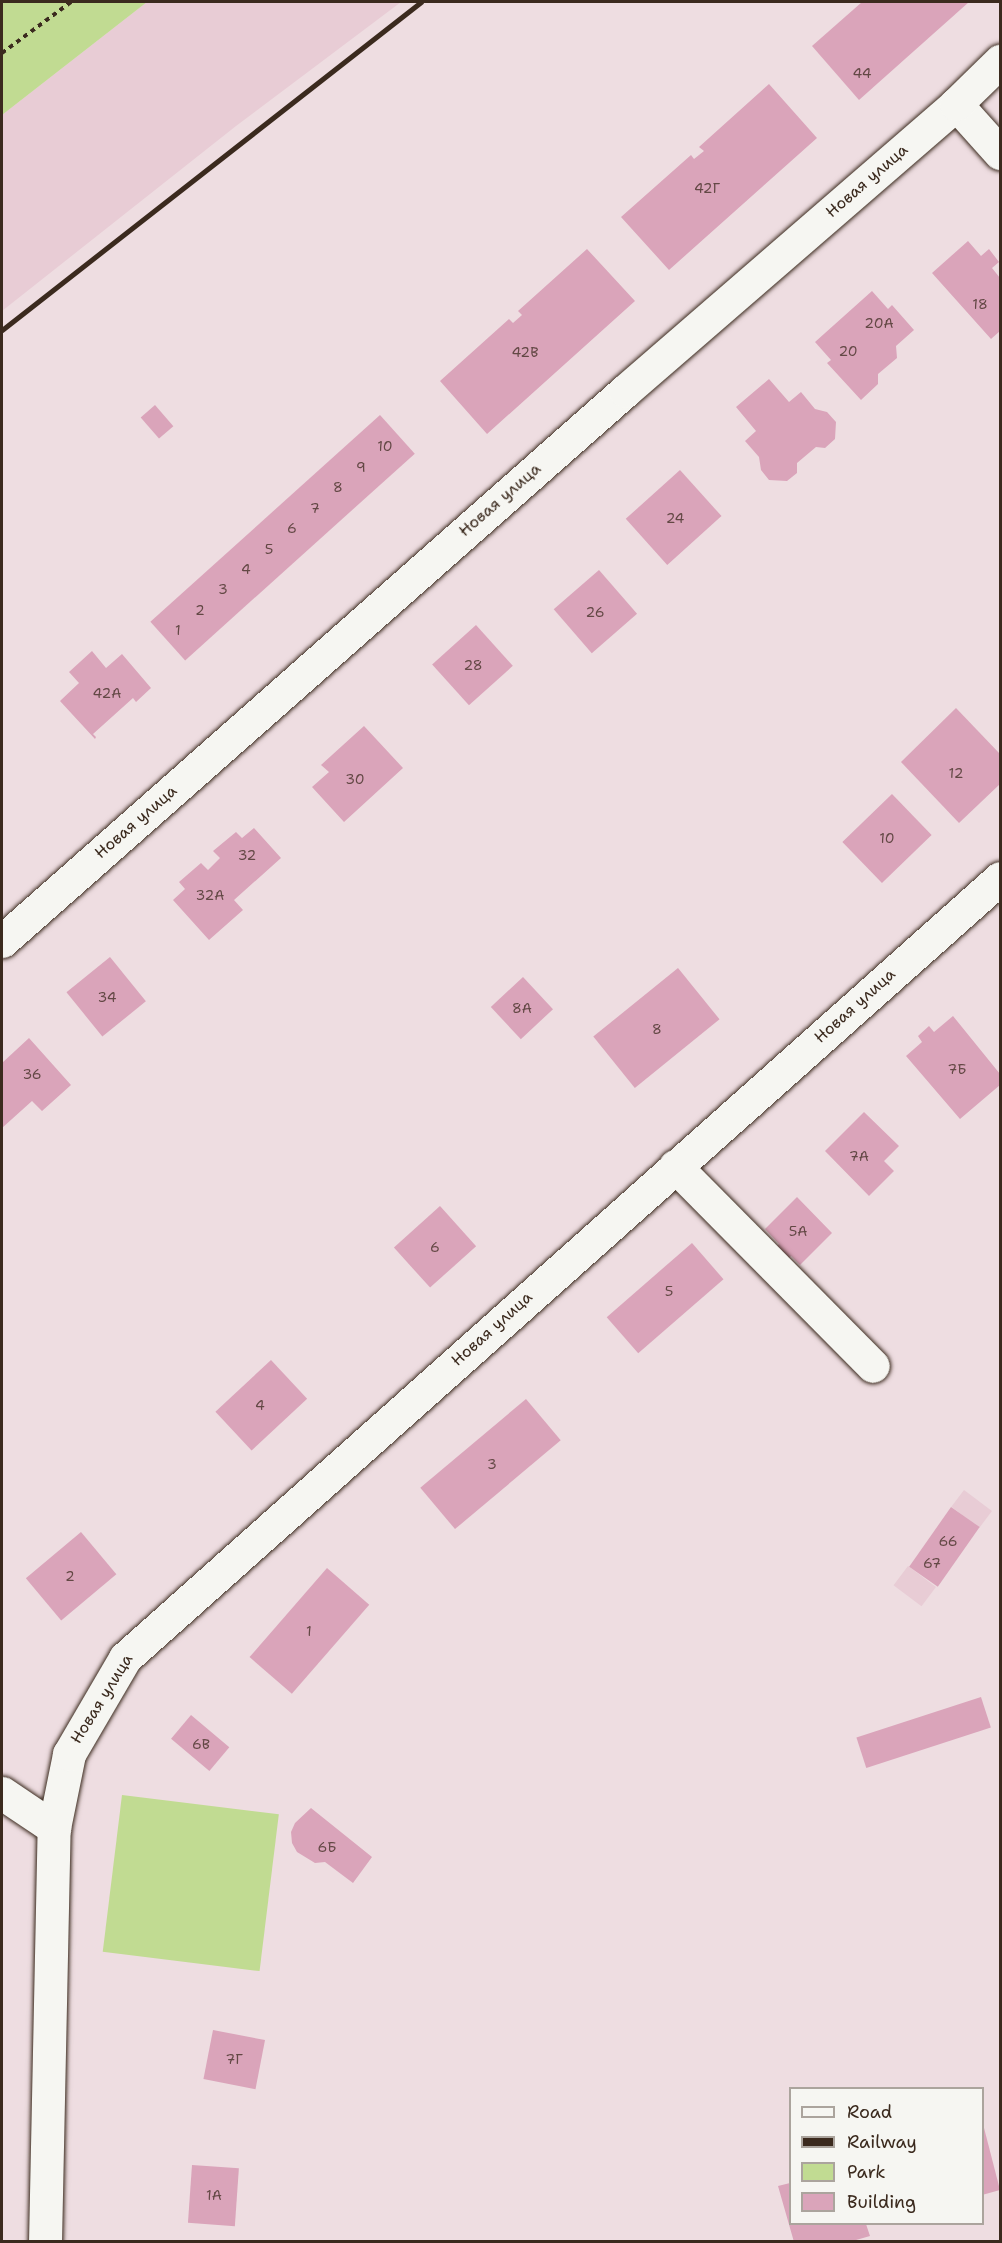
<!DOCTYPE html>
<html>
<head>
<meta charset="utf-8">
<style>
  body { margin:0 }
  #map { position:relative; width:1002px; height:2243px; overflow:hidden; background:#eedde1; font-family:"Shantell Sans",sans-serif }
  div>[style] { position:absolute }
  .built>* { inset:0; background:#e8ccd5; transform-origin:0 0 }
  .green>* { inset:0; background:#c1db92; transform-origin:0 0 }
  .building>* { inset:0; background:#daa4ba; transform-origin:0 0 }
  .path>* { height:4px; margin-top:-2px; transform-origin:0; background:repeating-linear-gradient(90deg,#3b2a1e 0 4.5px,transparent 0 9px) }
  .roads { filter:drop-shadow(0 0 2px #3b2a1e) drop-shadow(0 0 2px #3b2a1e) }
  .minor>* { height:33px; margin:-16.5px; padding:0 16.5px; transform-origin:16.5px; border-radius:16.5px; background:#f6f6f2 }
  .rail>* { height:4.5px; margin:-2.25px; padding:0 2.25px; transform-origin:2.25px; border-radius:2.25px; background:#3b2a1e }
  span { translate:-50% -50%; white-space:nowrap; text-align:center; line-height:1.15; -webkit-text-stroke:6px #f6f6f2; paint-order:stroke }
  .number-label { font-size:14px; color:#634845 }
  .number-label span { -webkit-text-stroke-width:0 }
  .street-label { font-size:16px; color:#3b2a1e }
  .frame { position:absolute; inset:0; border:3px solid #3b2a1e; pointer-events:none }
  .legend { position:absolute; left:789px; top:2087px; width:195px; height:138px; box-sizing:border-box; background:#f6f6f2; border:2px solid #aba49d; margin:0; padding:8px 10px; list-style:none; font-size:18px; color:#3b2a1e }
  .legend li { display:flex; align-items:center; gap:12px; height:30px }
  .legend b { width:30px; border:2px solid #aba49d }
</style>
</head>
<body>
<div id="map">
  <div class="built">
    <div style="clip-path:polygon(147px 2px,401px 2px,236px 126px,2px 311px,2px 115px)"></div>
    <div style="left:964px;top:1490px;width:35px;height:21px;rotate:37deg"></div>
    <div style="left:908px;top:1566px;width:35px;height:24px;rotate:37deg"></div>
  </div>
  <div class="green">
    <div style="clip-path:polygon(2px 2px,147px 2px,2px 115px)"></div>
    <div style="left:122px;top:1795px;width:158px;height:158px;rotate:7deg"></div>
  </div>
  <div class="building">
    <div style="clip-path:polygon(862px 2px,969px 2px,859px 100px,812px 46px)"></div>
    <div style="clip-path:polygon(769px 84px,817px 138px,669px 270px,621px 217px,691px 155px,694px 159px,704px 151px,699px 147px)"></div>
    <div style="clip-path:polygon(968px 241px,981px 256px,989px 249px,999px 262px,992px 268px,1000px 278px,1000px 331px,991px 339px,932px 273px)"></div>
    <div style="clip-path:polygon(587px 249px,635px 301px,487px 434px,440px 381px,509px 319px,513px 323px,522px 315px,518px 311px)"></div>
    <div style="clip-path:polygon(872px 291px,888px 309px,892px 305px,914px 330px,896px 346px,897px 358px,878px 374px,878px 384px,861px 400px,827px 363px,831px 360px,815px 342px)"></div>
    <div style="clip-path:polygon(769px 379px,789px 402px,801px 392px,815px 409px,827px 412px,836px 422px,835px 439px,825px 448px,816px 447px,797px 463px,797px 473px,787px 481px,769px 480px,761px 470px,759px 457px,745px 441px,756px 431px,736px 407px)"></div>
    <div style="left:155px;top:405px;width:28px;height:19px;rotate:49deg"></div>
    <div style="left:380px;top:415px;width:52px;height:309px;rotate:48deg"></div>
    <div style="left:680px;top:470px;width:62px;height:73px;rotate:48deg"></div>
    <div style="left:599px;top:570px;width:58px;height:60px;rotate:49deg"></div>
    <div style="left:476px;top:625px;width:55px;height:59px;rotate:48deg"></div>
    <div style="clip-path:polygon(92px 651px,106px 668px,122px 654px,151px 688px,136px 702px,133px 698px,93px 734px,96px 737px,95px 739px,60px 701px,79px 683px,69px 672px)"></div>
    <div style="clip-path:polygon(956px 708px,1000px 754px,1000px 784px,959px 823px,901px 762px)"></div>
    <div style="clip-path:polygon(364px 726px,403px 768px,344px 822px,312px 787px,329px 772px,321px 765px)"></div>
    <div style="left:892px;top:794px;width:57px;height:69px;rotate:46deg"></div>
    <div style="clip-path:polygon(254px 828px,281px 858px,234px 900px,243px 910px,209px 940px,173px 900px,185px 889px,179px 882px,201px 863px,208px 870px,220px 858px,213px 851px,236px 832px,242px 838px)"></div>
    <div style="left:110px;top:957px;width:57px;height:56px;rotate:51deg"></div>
    <div style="left:678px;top:968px;width:66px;height:109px;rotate:51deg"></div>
    <div style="left:523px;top:977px;width:44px;height:44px;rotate:47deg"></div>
    <div style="clip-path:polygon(953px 1016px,1000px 1074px,1000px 1085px,960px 1119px,906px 1056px,922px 1042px,918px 1036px,929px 1026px,934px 1032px)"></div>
    <div style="clip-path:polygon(29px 1038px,71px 1085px,42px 1111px,32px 1101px,2px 1128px,2px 1063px)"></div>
    <div style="clip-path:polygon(864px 1112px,899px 1146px,884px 1161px,894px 1171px,869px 1196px,825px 1151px)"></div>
    <div style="clip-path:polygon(797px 1197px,832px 1233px,800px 1265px,791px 1256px,786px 1261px,774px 1249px,779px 1244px,765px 1229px)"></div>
    <div style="left:440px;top:1206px;width:54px;height:62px;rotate:48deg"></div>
    <div style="left:692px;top:1243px;width:48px;height:113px;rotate:49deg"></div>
    <div style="left:271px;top:1360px;width:53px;height:76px;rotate:47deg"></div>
    <div style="left:526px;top:1399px;width:54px;height:138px;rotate:50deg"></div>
    <div style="left:951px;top:1507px;width:35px;height:73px;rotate:35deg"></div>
    <div style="left:81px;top:1532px;width:55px;height:72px;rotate:50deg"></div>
    <div style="left:327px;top:1568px;width:56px;height:118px;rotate:41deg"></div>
    <div style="left:981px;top:1697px;width:32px;height:131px;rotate:72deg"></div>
    <div style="left:191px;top:1715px;width:50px;height:31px;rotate:40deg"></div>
    <div style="clip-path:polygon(311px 1808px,372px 1857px,353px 1883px,325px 1862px,315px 1863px,297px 1852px,292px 1843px,291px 1832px,295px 1823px)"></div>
    <div style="left:213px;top:2030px;width:53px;height:50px;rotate:11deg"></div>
    <div style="clip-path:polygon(983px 2124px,1000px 2190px,982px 2195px,982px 2124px)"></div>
    <div style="left:192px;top:2165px;width:47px;height:58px;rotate:4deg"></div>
    <div style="clip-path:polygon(790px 2183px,790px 2224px,866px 2224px,870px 2236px,849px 2242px,794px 2242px,778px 2186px)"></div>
  </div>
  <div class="path">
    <div style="left:2px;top:53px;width:86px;rotate:-36.5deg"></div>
  </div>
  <div class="roads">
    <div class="minor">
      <div style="left:956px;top:104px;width:66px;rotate:48.1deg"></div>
      <div style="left:2px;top:941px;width:831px;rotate:-41.44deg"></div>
      <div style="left:625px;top:391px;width:438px;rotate:-40.9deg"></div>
      <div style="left:956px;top:104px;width:62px;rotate:-44.3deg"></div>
      <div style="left:675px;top:1166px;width:281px;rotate:45.3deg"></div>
      <div style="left:2px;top:1793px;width:63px;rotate:33.9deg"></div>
      <div style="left:45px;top:2242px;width:414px;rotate:-88.8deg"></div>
      <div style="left:54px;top:1828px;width:76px;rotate:-78.5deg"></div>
      <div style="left:69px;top:1754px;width:111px;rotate:-59.7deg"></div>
      <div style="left:125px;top:1658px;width:1172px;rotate:-41.71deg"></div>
    </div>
  </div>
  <div class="rail">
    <div style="left:2px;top:330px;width:532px;rotate:-38.05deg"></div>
  </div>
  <div class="number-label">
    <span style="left:862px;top:73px">44</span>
    <span style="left:707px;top:188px">42Г</span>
    <span style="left:980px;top:304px">18</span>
    <span style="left:879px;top:323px">20А</span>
    <span style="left:848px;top:351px">20</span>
    <span style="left:525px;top:352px">42В</span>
    <span style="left:385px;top:446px">10</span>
    <span style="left:361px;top:467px">9</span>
    <span style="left:338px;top:487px">8</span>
    <span style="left:315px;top:508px">7</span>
    <span style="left:675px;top:518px">24</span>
    <span style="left:292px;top:528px">6</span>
    <span style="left:269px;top:549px">5</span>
    <span style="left:246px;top:569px">4</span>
    <span style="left:223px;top:589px">3</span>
    <span style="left:200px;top:610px">2</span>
    <span style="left:595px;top:612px">26</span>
    <span style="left:178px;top:630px">1</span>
    <span style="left:473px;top:665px">28</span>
    <span style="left:107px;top:693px">42А</span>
    <span style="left:956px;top:773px">12</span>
    <span style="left:355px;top:779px">30</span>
    <span style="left:887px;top:838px">10</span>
    <span style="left:247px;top:855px">32</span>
    <span style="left:210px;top:895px">32А</span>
    <span style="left:107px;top:997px">34</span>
    <span style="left:522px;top:1008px">8А</span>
    <span style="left:657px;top:1029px">8</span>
    <span style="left:957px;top:1069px">7Б</span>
    <span style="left:32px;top:1074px">36</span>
    <span style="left:859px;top:1156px">7А</span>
    <span style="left:798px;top:1231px">5А</span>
    <span style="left:435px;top:1247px">6</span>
    <span style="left:669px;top:1291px">5</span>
    <span style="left:260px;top:1405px">4</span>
    <span style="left:492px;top:1464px">3</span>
    <span style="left:948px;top:1541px">66</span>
    <span style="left:932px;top:1563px">67</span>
    <span style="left:70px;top:1576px">2</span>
    <span style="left:309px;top:1631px">1</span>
    <span style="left:201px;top:1744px">6В</span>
    <span style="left:327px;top:1847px">6Б</span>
    <span style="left:234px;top:2059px">7Г</span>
    <span style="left:214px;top:2195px">1А</span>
  </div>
  <div class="street-label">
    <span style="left:867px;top:181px;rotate:-41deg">Новая улица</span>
    <span style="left:500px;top:500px;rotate:-41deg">Новая улица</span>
    <span style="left:136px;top:822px;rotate:-41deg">Новая улица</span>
    <span style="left:855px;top:1006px;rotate:-42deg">Новая улица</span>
    <span style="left:492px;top:1329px;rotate:-42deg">Новая улица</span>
    <span style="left:102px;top:1699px;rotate:-58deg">Новая улица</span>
  </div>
  <div class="frame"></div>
  <ul class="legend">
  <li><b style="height:8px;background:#f6f6f2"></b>Road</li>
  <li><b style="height:8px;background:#3b2a1e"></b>Railway</li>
  <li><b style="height:16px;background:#c1db92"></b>Park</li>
  <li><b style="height:16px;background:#daa4ba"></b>Building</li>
  </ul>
</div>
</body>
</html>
